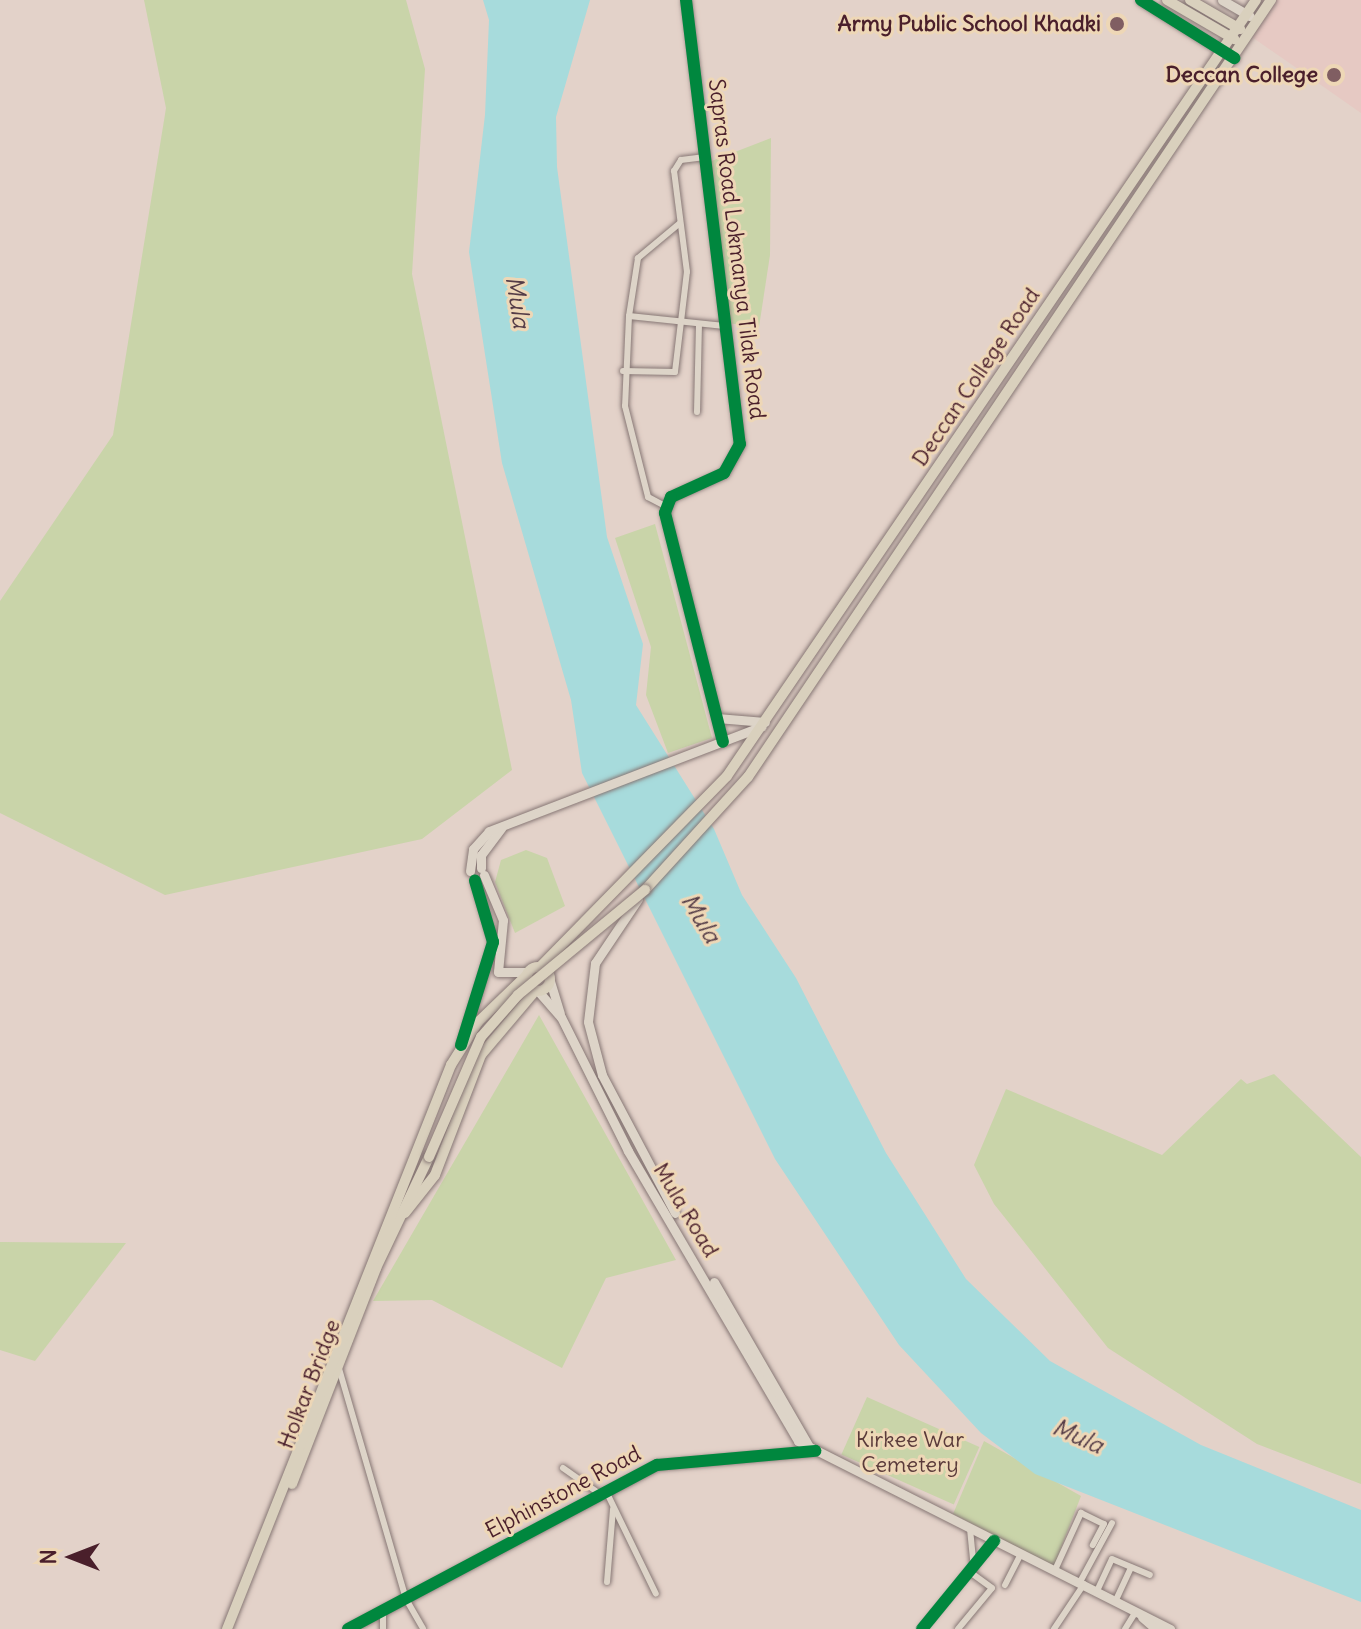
<!DOCTYPE html>
<html>
<head>
<meta charset="utf-8">
<style>
  body { margin:0 }
  #map { position:relative; width:1361px; height:1629px; overflow:hidden; background:#e3d2c9; font-family:Delius,sans-serif }
  div>[style] { position:absolute }
  .built>* { inset:0; background:#e6c9c3 }
  .green>* { inset:0; background:#c9d4a9; transform-origin:0 0 }
  .water>* { inset:0; background:#a7dbdc }
  .roads { filter:drop-shadow(0 0 2px #877775) drop-shadow(0 0 2px #877775) }
  .street>* { height:6px; margin:-3px; padding:0 3px; transform-origin:3px; border-radius:3px; background:#ddd4c8 }
  .secondary>* { height:9px; margin:-4.5px; padding:0 4.5px; transform-origin:4.5px; border-radius:4.5px; background:#ddd4c8 }
  .primary>* { height:10px; margin:-5px; padding:0 5px; transform-origin:5px; border-radius:5px; background:#d9d0bd }
  .primary>.ring { margin:-5px; padding:0; box-sizing:content-box; background:none; border:10px solid #d9d0bd; border-radius:50% }
  .bridges { filter:drop-shadow(0 0 2px #877775) drop-shadow(0 0 2px #877775) }
  .primary-bridge>* { height:10px; margin:-5px; padding:0 5px; transform-origin:5px; border-radius:5px; background:#d9d0bd }
  .cycleway>* { height:12px; margin:-6px; padding:0 6px; transform-origin:6px; border-radius:6px; background:#00873e }
  .dots>* { width:22px; height:22px; translate:-50% -50%; box-sizing:border-box; border:4px solid #eed7b6; border-radius:50% }
  span { translate:-50% -50%; white-space:nowrap; text-align:center; line-height:1.15; -webkit-text-stroke:6px #eed7b6; paint-order:stroke }
  .poi-label { font-size:22px; color:#4a1f2b; font-weight:700 }
  .right { translate:-100% -50%; text-align:right }
  .street-label { font-size:22px; color:#4a1f2b }
  .park-label { font-size:22px; color:#5a3a3a }
  .water-label { font-size:24px; color:#543c47; font-style:italic }
  .north { position:absolute; left:32px; top:1517px; width:80px; height:80px; -webkit-text-stroke:6px #eed7b6; paint-order:stroke; rotate:270deg; font-size:22px; font-weight:700; line-height:32px; text-align:center; color:#4a1f2b }
  .north::after { content:''; display:block; margin:auto; width:28px; height:36px; background:#4a1f2b; clip-path:polygon(50% 0,100% 100%,50% 72%,0 100%) }
</style>
</head>
<body>
<div id="map">
  <div class="built">
    <div style="clip-path:polygon(1277px 0,1361px 0,1361px 113px,1252px 37px)"></div>
  </div>
  <div class="green">
    <div style="clip-path:polygon(144px 0,406px 0,425px 69px,412px 274px,512px 770px,422px 839px,165px 895px,0 813px,0 601px,113px 435px,166px 108px)"></div>
    <div style="clip-path:polygon(771px 138px,770px 255px,759px 327px,727px 323px,709px 162px)"></div>
    <div style="clip-path:polygon(655px 524px,712px 738px,668px 753px,646px 695px,651px 647px,615px 538px)"></div>
    <div style="clip-path:polygon(526px 850px,547px 858px,565px 906px,515px 933px,495px 882px,501px 860px)"></div>
    <div style="clip-path:polygon(539px 1015px,676px 1260px,606px 1278px,562px 1368px,432px 1300px,373px 1301px)"></div>
    <div style="clip-path:polygon(1274px 1074px,1361px 1157px,1361px 1484px,1257px 1444px,1108px 1348px,994px 1204px,974px 1165px,1006px 1089px,1162px 1155px,1241px 1079px,1247px 1084px)"></div>
    <div style="clip-path:polygon(0 1242px,126px 1243px,35px 1361px,0 1350px)"></div>
    <div style="left:867px;top:1397px;width:123px;height:63px;rotate:24deg"></div>
    <div style="clip-path:polygon(984px 1441px,1081px 1496px,1054px 1566px,953px 1514px)"></div>
  </div>
  <div class="water">
    <div style="clip-path:polygon(483px 0,590px 0,556px 117px,557px 167px,607px 537px,643px 644px,636px 705px,714px 829px,742px 895px,796px 978px,886px 1153px,966px 1279px,1050px 1361px,1201px 1445px,1361px 1510px,1361px 1602px,1035px 1474px,981px 1433px,899px 1345px,775px 1159px,582px 773px,571px 700px,502px 463px,469px 252px,485px 115px,489px 20px)"></div>
  </div>
  <div class="roads">
    <div class="street">
      <div style="left:680px;top:223px;width:55px;rotate:140.2deg"></div>
      <div style="left:638px;top:258px;width:59px;rotate:98.8deg"></div>
      <div style="left:629px;top:316px;width:96px;rotate:6deg"></div>
      <div style="left:629px;top:316px;width:90px;rotate:92.5deg"></div>
      <div style="left:625px;top:406px;width:94px;rotate:75.8deg"></div>
      <div style="left:648px;top:497px;width:19px;rotate:28deg"></div>
      <div style="left:623px;top:371px;width:52px;rotate:1.1deg"></div>
      <div style="left:675px;top:372px;width:101px;rotate:-83.2deg"></div>
      <div style="left:687px;top:272px;width:102px;rotate:-97.3deg"></div>
      <div style="left:674px;top:171px;width:13px;rotate:-58deg"></div>
      <div style="left:681px;top:160px;width:24px;rotate:-7deg"></div>
      <div style="left:697px;top:412px;width:88px;rotate:-88.7deg"></div>
      <div style="left:338px;top:1365px;width:244px;rotate:73.8deg"></div>
      <div style="left:406px;top:1599px;width:34px;rotate:60deg"></div>
      <div style="left:563px;top:1468px;width:45px;rotate:35.1deg"></div>
      <div style="left:606px;top:1491px;width:114px;rotate:64.1deg"></div>
      <div style="left:970px;top:1529px;width:40px;rotate:84.3deg"></div>
      <div style="left:1055px;top:1570px;width:63px;rotate:-65.5deg"></div>
      <div style="left:1081px;top:1513px;width:25px;rotate:26deg"></div>
      <div style="left:1104px;top:1524px;width:24px;rotate:118deg"></div>
      <div style="left:607px;top:1582px;width:73px;rotate:-85.3deg"></div>
      <div style="left:1080px;top:1582px;width:67px;rotate:-61.5deg"></div>
      <div style="left:1005px;top:1585px;width:35px;rotate:-63deg"></div>
      <div style="left:1097px;top:1591px;width:35px;rotate:-65deg"></div>
      <div style="left:1112px;top:1559px;width:41px;rotate:22.8deg"></div>
      <div style="left:1115px;top:1602px;width:38px;rotate:-65deg"></div>
      <div style="left:383px;top:1611px;width:18px;rotate:90deg"></div>
      <div style="left:922px;top:1629px;width:114px;rotate:-50.7deg"></div>
      <div style="left:958px;top:1629px;width:53px;rotate:-50.3deg"></div>
      <div style="left:992px;top:1588px;width:26px;rotate:-144deg"></div>
      <div style="left:1054px;top:1629px;width:54px;rotate:-56.3deg"></div>
      <div style="left:1125px;top:1629px;width:19px;rotate:-58deg"></div>
    </div>
    <div class="secondary">
      <div style="left:686px;top:0;width:447px;rotate:83.1deg"></div>
      <div style="left:740px;top:444px;width:33px;rotate:119deg"></div>
      <div style="left:724px;top:473px;width:58px;rotate:155.6deg"></div>
      <div style="left:671px;top:497px;width:17px;rotate:111deg"></div>
      <div style="left:665px;top:513px;width:236px;rotate:75.8deg"></div>
      <div style="left:1141px;top:0;width:110px;rotate:31.9deg"></div>
      <div style="left:1222px;top:0;width:32px;rotate:30deg"></div>
      <div style="left:717px;top:718px;width:48px;rotate:4.8deg"></div>
      <div style="left:481px;top:868px;width:13px;rotate:-90deg"></div>
      <div style="left:481px;top:855px;width:34px;rotate:-53deg"></div>
      <div style="left:470px;top:871px;width:22px;rotate:-82deg"></div>
      <div style="left:473px;top:849px;width:24px;rotate:-48deg"></div>
      <div style="left:489px;top:831px;width:292px;rotate:-21deg"></div>
      <div style="left:484px;top:875px;width:49px;rotate:67.1deg"></div>
      <div style="left:503px;top:920px;width:52px;rotate:95.5deg"></div>
      <div style="left:498px;top:972px;width:30px"></div>
      <div style="left:638px;top:899px;width:77px;rotate:123.9deg"></div>
      <div style="left:595px;top:963px;width:59px;rotate:96.8deg"></div>
      <div style="left:588px;top:1022px;width:55px;rotate:75.2deg"></div>
      <div style="left:602px;top:1075px;width:156px;rotate:62.1deg"></div>
      <div style="left:550px;top:981px;width:34px;rotate:73deg"></div>
      <div style="left:538px;top:991px;width:35px;rotate:49deg"></div>
      <div style="left:561px;top:1017px;width:150px;rotate:63.4deg"></div>
      <div style="left:628px;top:1151px;width:336px;rotate:59.6deg"></div>
      <div style="left:798px;top:1441px;width:417px;rotate:26.8deg"></div>
      <div style="left:461px;top:1045px;width:108px;rotate:-72.7deg"></div>
      <div style="left:493px;top:942px;width:64px;rotate:-106.4deg"></div>
      <div style="left:714px;top:1282px;width:188px;rotate:60deg"></div>
      <div style="left:1142px;top:1617px;width:18px;rotate:41deg"></div>
      <div style="left:348px;top:1629px;width:350px;rotate:-28deg"></div>
      <div style="left:657px;top:1465px;width:159px;rotate:-5.1deg"></div>
    </div>
    <div class="primary">
      <div style="left:1167px;top:0;width:78px;rotate:30.2deg"></div>
      <div style="left:1190px;top:0;width:58px;rotate:30.1deg"></div>
      <div style="left:645px;top:890px;width:153px;rotate:-47.7deg"></div>
      <div style="left:748px;top:777px;width:937px;rotate:-56.06deg"></div>
      <div style="left:540px;top:967px;width:267px;rotate:-45.6deg"></div>
      <div style="left:727px;top:776px;width:939px;rotate:-55.72deg"></div>
      <div class="ring" style="left:526px;top:967px;width:14px;height:14px"></div>
      <div style="left:405px;top:1213px;width:48px;rotate:-51.7deg"></div>
      <div style="left:435px;top:1175px;width:129px;rotate:-69deg"></div>
      <div style="left:481px;top:1055px;width:85px;rotate:-49.8deg"></div>
      <div style="left:292px;top:1484px;width:232px;rotate:-68.7deg"></div>
      <div style="left:376px;top:1268px;width:123px;rotate:-64.5deg"></div>
      <div style="left:227px;top:1629px;width:607px;rotate:-68.34deg"></div>
      <div style="left:451px;top:1065px;width:51px;rotate:-57.9deg"></div>
      <div style="left:478px;top:1022px;width:68px;rotate:-43.8deg"></div>
    </div>
  </div>
  <div class="bridges">
    <div class="primary-bridge">
      <div style="left:429px;top:1157px;width:131px;rotate:-66.6deg"></div>
      <div style="left:481px;top:1037px;width:56px;rotate:-48.6deg"></div>
      <div style="left:518px;top:995px;width:165px;rotate:-39.6deg"></div>
    </div>
  </div>
  <div class="cycleway">
    <div style="left:686px;top:0;width:447px;rotate:83.1deg"></div>
    <div style="left:740px;top:444px;width:33px;rotate:119deg"></div>
    <div style="left:724px;top:473px;width:58px;rotate:155.6deg"></div>
    <div style="left:671px;top:497px;width:17px;rotate:111deg"></div>
    <div style="left:665px;top:513px;width:236px;rotate:75.8deg"></div>
    <div style="left:1141px;top:0;width:110px;rotate:31.9deg"></div>
    <div style="left:461px;top:1045px;width:108px;rotate:-72.7deg"></div>
    <div style="left:493px;top:942px;width:64px;rotate:-106.4deg"></div>
    <div style="left:348px;top:1629px;width:350px;rotate:-28deg"></div>
    <div style="left:657px;top:1465px;width:159px;rotate:-5.1deg"></div>
    <div style="left:922px;top:1629px;width:114px;rotate:-50.7deg"></div>
  </div>
  <div class="dots">
    <div style="left:1117px;top:24px;background:#805e62"></div>
    <div style="left:1334px;top:75px;background:#805e62"></div>
  </div>
  <div class="poi-label">
    <span class="right" style="left:1101px;top:24px">Army Public School Khadki</span>
    <span class="right" style="left:1318px;top:75px">Deccan College</span>
  </div>
  <div class="street-label">
    <span style="left:737px;top:249px;rotate:83deg">Sapras Road Lokmanya Tilak Road</span>
    <span style="left:976px;top:377px;rotate:-56deg">Deccan College Road</span>
    <span style="left:686px;top:1210px;rotate:59deg">Mula Road</span>
    <span style="left:309px;top:1384px;rotate:-69deg">Holkar Bridge</span>
    <span style="left:563px;top:1492px;rotate:-28deg">Elphinstone Road</span>
  </div>
  <div class="park-label">
    <span style="left:910px;top:1452px">Kirkee War<br>Cemetery</span>
  </div>
  <div class="water-label">
    <span style="left:518px;top:302px;rotate:81deg">Mula</span>
    <span style="left:701px;top:918px;rotate:59deg">Mula</span>
    <span style="left:1078px;top:1436px;rotate:24deg">Mula</span>
  </div>
  <div class="north">N</div>
</div>
</body>
</html>
